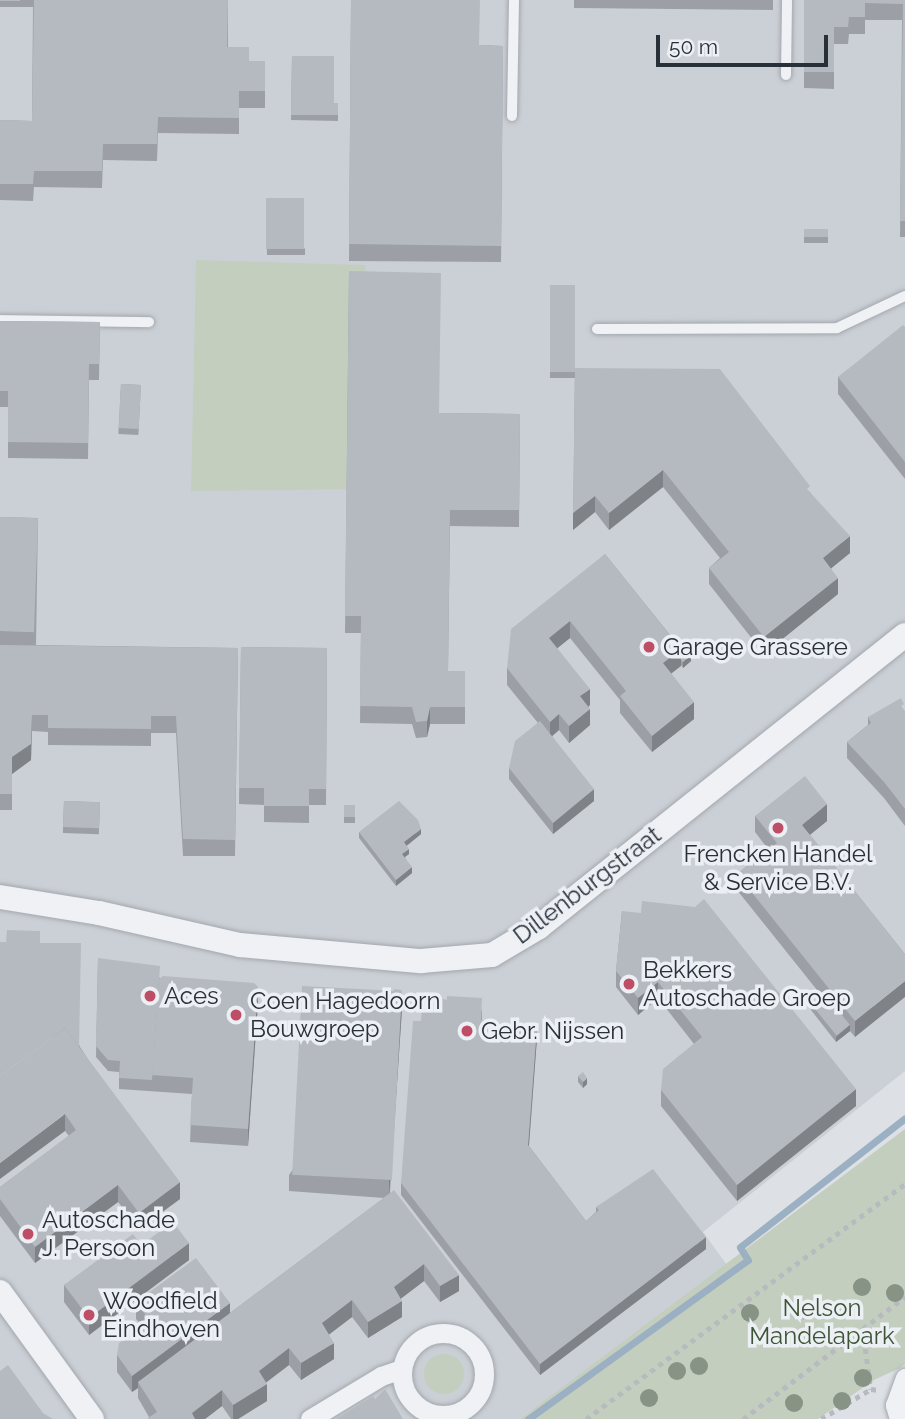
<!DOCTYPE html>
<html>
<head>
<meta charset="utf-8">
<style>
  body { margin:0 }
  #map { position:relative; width:905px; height:1419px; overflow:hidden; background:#dde1e5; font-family:Raleway,sans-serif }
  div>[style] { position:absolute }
  .built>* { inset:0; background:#cbd0d6 }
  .green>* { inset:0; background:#c4cebf }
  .round { border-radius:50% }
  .stream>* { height:7px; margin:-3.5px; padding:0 3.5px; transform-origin:3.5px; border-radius:3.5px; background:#9bb0c2 }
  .path>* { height:4.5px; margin-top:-2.25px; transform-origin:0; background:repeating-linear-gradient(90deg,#b7bbc0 0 5px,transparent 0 10px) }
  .roads { filter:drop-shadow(0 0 2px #a3a8ae) drop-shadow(0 0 2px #a3a8ae) }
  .service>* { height:10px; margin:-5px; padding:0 5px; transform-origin:5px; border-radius:5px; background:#eff1f4 }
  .minor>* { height:19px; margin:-9.5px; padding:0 9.5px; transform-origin:9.5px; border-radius:9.5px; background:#eff1f4 }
  .minor>.ring { margin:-9.5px; padding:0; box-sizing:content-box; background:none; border:19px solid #eff1f4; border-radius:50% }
  .tertiary>* { height:24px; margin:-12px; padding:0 12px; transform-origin:12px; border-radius:12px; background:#eff1f4 }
  .trees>* { width:18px; height:18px; margin:-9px; border-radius:50%; background:#869385 }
  .wall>* { inset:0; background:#9ca0a6; transform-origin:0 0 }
  .shaded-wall>* { inset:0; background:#7f8287 }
  .building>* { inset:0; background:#b5bac1; transform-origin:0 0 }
  .dots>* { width:19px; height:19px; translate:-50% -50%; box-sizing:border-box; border:4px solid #eceff3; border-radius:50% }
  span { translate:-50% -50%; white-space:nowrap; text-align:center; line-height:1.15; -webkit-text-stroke:7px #eceff3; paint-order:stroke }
  .poi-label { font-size:24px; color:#28303a }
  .left { translate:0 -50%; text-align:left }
  .street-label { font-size:24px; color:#28303a }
  .park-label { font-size:24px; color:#3e5437 }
  .scale { position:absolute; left:656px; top:35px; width:172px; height:32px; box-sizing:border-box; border:4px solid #28303a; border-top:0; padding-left:9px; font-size:21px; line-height:24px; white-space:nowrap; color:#28303a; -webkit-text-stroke:5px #eceff3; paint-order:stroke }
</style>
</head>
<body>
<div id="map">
  <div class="built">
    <div style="clip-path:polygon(0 0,905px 0,905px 1071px,703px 1232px,727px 1265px,520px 1419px,0 1419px)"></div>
  </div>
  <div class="green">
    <div style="clip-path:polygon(196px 260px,365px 265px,370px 301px,361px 489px,191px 491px)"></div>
    <div style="clip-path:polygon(905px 1129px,905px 1364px,900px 1368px,874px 1380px,818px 1419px,520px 1419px)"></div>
    <div class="round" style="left:424px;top:1354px;width:40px;height:40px"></div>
  </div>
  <div class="stream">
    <div style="left:528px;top:1419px;width:271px;rotate:-35.9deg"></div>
    <div style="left:748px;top:1260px;width:15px;rotate:-122deg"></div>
    <div style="left:740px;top:1247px;width:209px;rotate:-38deg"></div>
  </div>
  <div class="path">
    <div style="left:863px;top:1329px;width:61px;rotate:82.4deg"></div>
    <div style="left:586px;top:1419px;width:396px;rotate:-36.4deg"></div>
    <div style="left:743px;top:1419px;width:203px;rotate:-37deg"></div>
    <div style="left:821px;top:1419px;width:58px;rotate:-31deg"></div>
    <div style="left:871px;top:1389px;width:8px;rotate:7deg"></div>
  </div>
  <div class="roads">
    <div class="service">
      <div style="left:786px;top:75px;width:75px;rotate:-89.2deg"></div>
      <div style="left:512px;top:116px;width:116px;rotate:-89deg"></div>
      <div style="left:0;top:320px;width:149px;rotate:0.8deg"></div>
      <div style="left:597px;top:329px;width:240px;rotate:-0.2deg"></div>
      <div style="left:837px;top:328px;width:75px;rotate:-25.2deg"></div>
    </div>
    <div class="minor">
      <div class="ring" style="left:402px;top:1333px;width:63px;height:63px"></div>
      <div style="left:310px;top:1419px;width:83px;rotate:-31.2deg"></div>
      <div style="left:381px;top:1376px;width:21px;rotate:-19deg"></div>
      <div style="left:899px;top:1419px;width:15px;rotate:-106deg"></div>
      <div style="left:895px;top:1405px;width:29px;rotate:-70deg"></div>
    </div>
    <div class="tertiary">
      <div style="left:0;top:897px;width:100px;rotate:9.2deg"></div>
      <div style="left:99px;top:913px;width:145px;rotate:12.8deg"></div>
      <div style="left:240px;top:945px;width:182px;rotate:5.1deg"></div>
      <div style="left:421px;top:961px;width:71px;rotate:-4.8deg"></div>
      <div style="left:492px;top:955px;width:55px;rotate:-30.8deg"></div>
      <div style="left:539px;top:927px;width:468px;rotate:-38.6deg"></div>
      <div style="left:0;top:1292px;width:157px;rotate:54.1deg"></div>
    </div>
  </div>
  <div class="trees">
    <div style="left:862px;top:1287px"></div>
    <div style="left:895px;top:1293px"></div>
    <div style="left:800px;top:1311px"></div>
    <div style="left:750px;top:1313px"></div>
    <div style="left:699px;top:1366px"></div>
    <div style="left:677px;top:1371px"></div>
    <div style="left:863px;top:1378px"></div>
    <div style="left:649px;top:1398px"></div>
    <div style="left:842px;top:1401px"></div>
    <div style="left:794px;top:1403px"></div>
  </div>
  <div class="wall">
    <div style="clip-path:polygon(0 0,228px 0,228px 47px,249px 61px,265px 61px,265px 108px,239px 108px,239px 134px,158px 133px,157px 161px,103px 160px,102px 188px,34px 187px,33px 201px,0 200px,0 120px,32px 121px,33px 7px,0 7px)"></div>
    <div style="clip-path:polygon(351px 0,479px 45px,503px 46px,501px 262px,349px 261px)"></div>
    <div style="clip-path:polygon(574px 0,773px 0,773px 10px,574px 8px)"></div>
    <div style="clip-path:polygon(804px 0,905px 0,905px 237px,900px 237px,902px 20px,865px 20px,865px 34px,849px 34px,848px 44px,834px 44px,834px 89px,804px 88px)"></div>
    <div style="clip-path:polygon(292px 56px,334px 103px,338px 103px,338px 121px,291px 120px)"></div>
    <div style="clip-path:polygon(266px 198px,305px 249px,305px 255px,267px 255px)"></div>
    <div style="left:804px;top:229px;width:24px;height:14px"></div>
    <div style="clip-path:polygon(349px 271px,439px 413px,520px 414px,519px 527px,450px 526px,448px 671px,465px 671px,465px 724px,430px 724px,427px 737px,416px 738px,412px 724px,360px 723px,361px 633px,345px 633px)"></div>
    <div style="left:550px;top:285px;width:25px;height:93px"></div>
    <div style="clip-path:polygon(0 321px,100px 322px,99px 380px,89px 380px,88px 459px,8px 458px,8px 407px,0 407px)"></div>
    <div style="clip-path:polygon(905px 327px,905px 479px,838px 394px,838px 377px)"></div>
    <div style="clip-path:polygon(575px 368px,810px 492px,850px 553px,831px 568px,838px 594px,764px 654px,709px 584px,709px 568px,720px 558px,663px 487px,609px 530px,595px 512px,573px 530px)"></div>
    <div style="left:121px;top:384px;width:20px;height:50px;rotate:3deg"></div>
    <div style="clip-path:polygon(0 517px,38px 518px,36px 645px,238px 648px,235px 856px,183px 856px,176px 733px,151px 733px,151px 746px,48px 745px,48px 732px,32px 731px,31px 760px,12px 774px,12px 810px,0 810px)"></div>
    <div style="clip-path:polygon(605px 554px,691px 661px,683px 668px,681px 665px,671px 673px,694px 719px,652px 752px,620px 713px,620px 700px,570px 638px,557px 648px,590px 705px,589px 706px,590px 725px,569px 743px,559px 730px,552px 736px,594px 801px,553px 834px,509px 779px,509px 768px,538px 723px,507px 685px,507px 668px)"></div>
    <div style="clip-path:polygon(241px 647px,327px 648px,326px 805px,309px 805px,309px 823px,264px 822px,264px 805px,239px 804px)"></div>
    <div style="clip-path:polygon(904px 711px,905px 711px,905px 826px,884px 798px,847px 758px,847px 742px,868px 725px,868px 717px)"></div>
    <div style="left:64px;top:801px;width:36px;height:32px;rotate:2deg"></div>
    <div style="left:344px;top:805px;width:11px;height:18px"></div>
    <div style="clip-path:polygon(755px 816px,827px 821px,810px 835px,905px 954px,855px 1037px,850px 1031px,836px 1042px,811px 1010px,811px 1004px,821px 995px,737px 890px,737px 874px,768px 849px,755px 832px)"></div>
    <div style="clip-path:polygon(359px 832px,421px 834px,406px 846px,409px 854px,405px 857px,412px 873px,396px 886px,359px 838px)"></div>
    <div style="clip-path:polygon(622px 911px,856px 1106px,737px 1201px,661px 1106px,661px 1090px,694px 1044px,658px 998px,638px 1015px,616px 987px,616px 971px)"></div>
    <div style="clip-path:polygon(40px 943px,80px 1047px,180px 1199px,139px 1229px,118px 1202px,35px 1263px,0 1216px,0 1187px,69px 1136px,65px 1131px)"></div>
    <div style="clip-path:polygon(98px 958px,160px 978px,258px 1003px,248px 1146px,190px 1142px,192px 1094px,119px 1089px,119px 1072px,108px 1071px,96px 1057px)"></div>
    <div style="clip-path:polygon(402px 1009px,390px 1193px,459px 1291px,440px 1302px,424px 1281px,401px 1298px,402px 1317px,368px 1338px,352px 1317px,329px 1334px,334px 1359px,301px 1380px,289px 1365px,266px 1382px,267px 1401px,238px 1419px,231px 1419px,222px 1406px,205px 1419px,148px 1419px,149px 1417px,138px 1398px,138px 1388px,132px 1392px,117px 1372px,117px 1355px,142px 1326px,136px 1319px,136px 1302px,230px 1313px,384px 1198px,289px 1191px,289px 1175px)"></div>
    <div style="clip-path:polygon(482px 1009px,482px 1021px,491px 1026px,537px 1038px,529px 1146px,586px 1221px,596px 1212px,596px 1207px,706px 1249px,540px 1375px,401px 1195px,401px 1183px)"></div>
    <div style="clip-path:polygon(578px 1076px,587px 1084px,583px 1088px,578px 1082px)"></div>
    <div style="clip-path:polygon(141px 1245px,189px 1260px,89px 1335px,64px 1302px,64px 1285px)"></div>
  </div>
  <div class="shaded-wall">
    <div style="clip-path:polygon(663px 470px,663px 487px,609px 530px,609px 513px)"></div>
    <div style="clip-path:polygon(595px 496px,595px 512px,573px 530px,573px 513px)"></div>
    <div style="clip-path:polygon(850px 536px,850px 553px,823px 575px,823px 558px)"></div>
    <div style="clip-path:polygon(838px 578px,838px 594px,764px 654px,764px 637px)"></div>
    <div style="clip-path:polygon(570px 621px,570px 638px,549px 655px,549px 638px)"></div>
    <div style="clip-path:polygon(681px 649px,681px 666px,663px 680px,663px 663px)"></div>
    <div style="clip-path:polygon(691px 655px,691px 661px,683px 668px,683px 662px)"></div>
    <div style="clip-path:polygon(590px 689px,590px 705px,580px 713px,580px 696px)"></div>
    <div style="clip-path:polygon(694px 702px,694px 719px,652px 752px,652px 736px)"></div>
    <div style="clip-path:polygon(430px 707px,430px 724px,427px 737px,427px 721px)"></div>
    <div style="clip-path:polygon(590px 709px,590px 725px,569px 743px,569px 726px)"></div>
    <div style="clip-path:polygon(559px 714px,559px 730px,550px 738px,550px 722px)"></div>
    <div style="clip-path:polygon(32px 715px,31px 760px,12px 774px,12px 810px,12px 757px)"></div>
    <div style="clip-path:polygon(594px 789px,594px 801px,553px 834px,553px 823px)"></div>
    <div style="clip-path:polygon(827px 804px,827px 821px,802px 841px,802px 825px)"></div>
    <div style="clip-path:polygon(421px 829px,421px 834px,404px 848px,404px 842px)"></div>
    <div style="clip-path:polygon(409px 849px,409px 854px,402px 859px,402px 854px)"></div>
    <div style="clip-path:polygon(412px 867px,412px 873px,396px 886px,396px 880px)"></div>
    <div style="clip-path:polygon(905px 981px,905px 997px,855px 1037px,855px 1021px)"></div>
    <div style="clip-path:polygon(658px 982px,658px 998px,638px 1015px,638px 998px)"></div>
    <div style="clip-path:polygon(258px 987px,258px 1003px,248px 1146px,248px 1129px)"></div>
    <div style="clip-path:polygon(402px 992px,402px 1009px,389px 1198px,389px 1181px)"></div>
    <div style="clip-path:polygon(850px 1025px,850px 1031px,836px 1042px,836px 1037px)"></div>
    <div style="clip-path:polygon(537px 1026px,537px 1038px,528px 1157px,528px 1145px)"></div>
    <div style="clip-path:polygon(587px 1078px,587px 1084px,583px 1088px,583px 1082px)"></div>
    <div style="clip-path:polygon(856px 1089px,856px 1106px,737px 1201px,737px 1185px)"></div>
    <div style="clip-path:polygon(65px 1114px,65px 1131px,0 1179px,0 1163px)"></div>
    <div style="clip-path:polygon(180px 1182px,180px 1199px,139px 1229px,139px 1213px)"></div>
    <div style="clip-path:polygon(118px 1185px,118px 1202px,35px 1263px,35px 1247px)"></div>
    <div style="clip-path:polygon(706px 1237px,706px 1249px,540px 1375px,540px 1364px)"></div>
    <div style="clip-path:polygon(189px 1243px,189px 1260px,89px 1335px,89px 1318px)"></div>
    <div style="clip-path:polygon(424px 1264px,424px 1281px,394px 1304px,394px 1287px)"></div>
    <div style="clip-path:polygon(459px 1275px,459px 1291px,440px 1302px,440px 1286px)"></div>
    <div style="clip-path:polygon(352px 1300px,352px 1317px,322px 1340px,322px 1323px)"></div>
    <div style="clip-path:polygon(402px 1301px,402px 1317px,368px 1338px,368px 1322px)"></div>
    <div style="clip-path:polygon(230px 1303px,230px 1320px,138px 1382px,138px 1388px,132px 1392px,132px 1376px)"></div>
    <div style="clip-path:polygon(334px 1343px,334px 1359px,301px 1380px,301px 1363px)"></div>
    <div style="clip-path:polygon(289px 1348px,289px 1365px,259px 1388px,259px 1371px)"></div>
    <div style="clip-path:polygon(267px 1384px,267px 1401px,238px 1419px,233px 1419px,233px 1405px)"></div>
    <div style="clip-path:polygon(222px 1390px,222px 1406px,205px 1419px,192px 1419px,192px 1413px)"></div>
  </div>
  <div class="building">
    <div style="left:0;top:0;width:20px;height:1px"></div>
    <div style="clip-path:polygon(34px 0,228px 0,227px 47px,249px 47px,249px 61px,265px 61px,265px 91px,239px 91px,239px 118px,158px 117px,157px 144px,103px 144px,102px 171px,34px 171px,33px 184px,0 184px,0 120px,32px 121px)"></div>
    <div style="clip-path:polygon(351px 0,480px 0,479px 45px,503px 46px,501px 246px,349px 244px)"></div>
    <div style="clip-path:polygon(804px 0,905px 0,905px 221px,900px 221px,903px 4px,865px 3px,865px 17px,849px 17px,848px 27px,834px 27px,834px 72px,804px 72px)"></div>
    <div style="clip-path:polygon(292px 56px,334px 56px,334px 103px,338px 103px,338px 115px,291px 115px)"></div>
    <div style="left:266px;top:198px;width:38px;height:51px"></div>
    <div style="left:804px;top:229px;width:24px;height:8px"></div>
    <div style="clip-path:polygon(349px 271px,441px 273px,439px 413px,520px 414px,519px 510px,450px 510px,448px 671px,465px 671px,465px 707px,430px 707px,427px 721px,416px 722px,412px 707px,360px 706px,361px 616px,345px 616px)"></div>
    <div style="left:550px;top:285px;width:25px;height:87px"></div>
    <div style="clip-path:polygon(0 321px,100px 322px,99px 364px,89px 364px,88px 443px,8px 442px,8px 391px,0 391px)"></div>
    <div style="clip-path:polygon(903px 325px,905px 327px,905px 462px,838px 377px)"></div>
    <div style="clip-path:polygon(575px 368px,720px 369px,810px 486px,807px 489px,850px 536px,823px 558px,838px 578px,764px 637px,709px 568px,729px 552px,663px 470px,609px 513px,595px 496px,573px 513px)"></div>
    <div style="left:121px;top:384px;width:20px;height:44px;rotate:3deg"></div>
    <div style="left:0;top:517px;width:38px;height:114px;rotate:2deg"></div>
    <div style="clip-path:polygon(605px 554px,681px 649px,663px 663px,694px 702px,652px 736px,620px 696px,626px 691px,570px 621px,549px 638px,590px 689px,580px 696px,590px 709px,569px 726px,559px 714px,550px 722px,507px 668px,511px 629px)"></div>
    <div style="clip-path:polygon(0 645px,238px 648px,235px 840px,183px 839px,176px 716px,151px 716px,151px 729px,48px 728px,48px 715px,32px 715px,31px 744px,12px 757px,12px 794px,0 794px)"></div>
    <div style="clip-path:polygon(682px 645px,691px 655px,683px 662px,681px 660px,681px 649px,679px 647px)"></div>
    <div style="clip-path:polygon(241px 647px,327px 648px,326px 789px,309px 789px,309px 806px,264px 806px,264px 788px,239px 788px)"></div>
    <div style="clip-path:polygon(901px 698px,904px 704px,901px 706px,905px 711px,905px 809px,884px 782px,847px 742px,871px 723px,868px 717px)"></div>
    <div style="clip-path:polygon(540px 721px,594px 789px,553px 823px,509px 768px,515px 741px)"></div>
    <div style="clip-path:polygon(805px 776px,827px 804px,802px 825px,905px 954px,905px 981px,855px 1021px,737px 874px,777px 843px,755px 816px)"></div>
    <div style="left:64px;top:801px;width:36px;height:26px;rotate:2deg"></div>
    <div style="clip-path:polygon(399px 801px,418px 820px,421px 829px,404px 842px,409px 849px,402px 854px,412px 867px,396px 880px,359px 832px)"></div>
    <div style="left:344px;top:805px;width:11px;height:12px"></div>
    <div style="clip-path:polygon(704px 899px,856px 1089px,737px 1185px,661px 1090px,663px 1069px,702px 1037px,658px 982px,638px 998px,616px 971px,622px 911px,641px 913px,642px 901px,695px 907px)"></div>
    <div style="clip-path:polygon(7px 930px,40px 931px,40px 943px,81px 943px,79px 1047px,65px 1028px,0 1076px,0 942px,6px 942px)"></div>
    <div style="clip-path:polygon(98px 958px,160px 966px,152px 1080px,119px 1078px,120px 1061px,108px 1060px,96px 1046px)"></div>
    <div style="clip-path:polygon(163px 976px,254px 983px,258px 987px,248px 1129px,190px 1125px,193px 1078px,152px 1075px,159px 979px)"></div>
    <div style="left:302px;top:986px;width:100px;height:189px;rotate:3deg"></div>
    <div style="clip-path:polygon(394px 989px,402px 990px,401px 992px,394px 992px)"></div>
    <div style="left:824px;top:993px;width:41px;height:17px;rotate:51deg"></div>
    <div style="clip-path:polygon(423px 994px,447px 1000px,447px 996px,482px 998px,481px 1020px,491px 1021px,491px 1026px,537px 1026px,528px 1145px,586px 1221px,599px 1210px,596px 1207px,653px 1169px,706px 1237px,540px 1364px,401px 1183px,413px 1021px,421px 1021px)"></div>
    <div style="clip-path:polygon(65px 1028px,180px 1182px,139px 1213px,118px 1185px,35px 1247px,0 1199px,0 1187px,76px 1130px,65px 1114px,0 1163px,0 1076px)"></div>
    <div style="clip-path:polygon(583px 1072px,587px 1078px,583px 1082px,578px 1076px)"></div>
    <div style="clip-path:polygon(394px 1190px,459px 1275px,440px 1286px,424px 1264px,394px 1287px,402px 1301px,368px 1322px,352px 1300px,322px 1323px,334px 1343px,301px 1363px,289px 1348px,259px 1371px,267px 1384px,233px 1405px,222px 1390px,192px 1413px,195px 1419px,149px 1419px,148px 1418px,157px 1412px,138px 1382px)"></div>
    <div style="clip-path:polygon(173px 1222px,189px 1243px,89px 1318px,64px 1285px,133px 1234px,141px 1245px)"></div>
    <div style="clip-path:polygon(196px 1258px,230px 1303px,132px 1376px,117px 1355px,119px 1343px,150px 1321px,136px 1302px)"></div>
    <div style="clip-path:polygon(8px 1365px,43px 1413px,53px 1419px,0 1419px,0 1371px)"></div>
    <div style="clip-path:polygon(385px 1389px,403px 1419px,336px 1419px,373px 1396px,375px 1399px)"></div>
  </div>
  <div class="dots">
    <div style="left:649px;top:647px;background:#be4e66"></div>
    <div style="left:778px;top:828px;background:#be4e66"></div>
    <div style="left:629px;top:984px;background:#be4e66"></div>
    <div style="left:150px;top:996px;background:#be4e66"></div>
    <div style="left:236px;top:1015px;background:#be4e66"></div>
    <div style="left:467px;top:1031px;background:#be4e66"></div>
    <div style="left:28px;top:1234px;background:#be4e66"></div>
    <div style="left:89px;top:1315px;background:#be4e66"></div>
  </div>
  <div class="poi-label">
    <span class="left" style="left:663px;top:647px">Garage Grassere</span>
    <span style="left:778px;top:868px">Frencken Handel<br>&amp; Service B.V.</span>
    <span class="left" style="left:643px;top:984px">Bekkers<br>Autoschade Groep</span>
    <span class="left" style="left:164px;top:996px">Aces</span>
    <span class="left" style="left:250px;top:1015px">Coen Hagedoorn<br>Bouwgroep</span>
    <span class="left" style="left:481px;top:1031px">Gebr. Nijssen</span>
    <span class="left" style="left:42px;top:1234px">Autoschade<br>J. Persoon</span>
    <span class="left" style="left:103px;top:1315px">Woodfield<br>Eindhoven</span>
  </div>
  <div class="street-label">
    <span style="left:587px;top:885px;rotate:-37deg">Dillenburgstraat</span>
  </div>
  <div class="park-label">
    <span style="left:822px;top:1322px">Nelson<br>Mandelapark</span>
  </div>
  <div class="scale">50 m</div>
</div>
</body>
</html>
